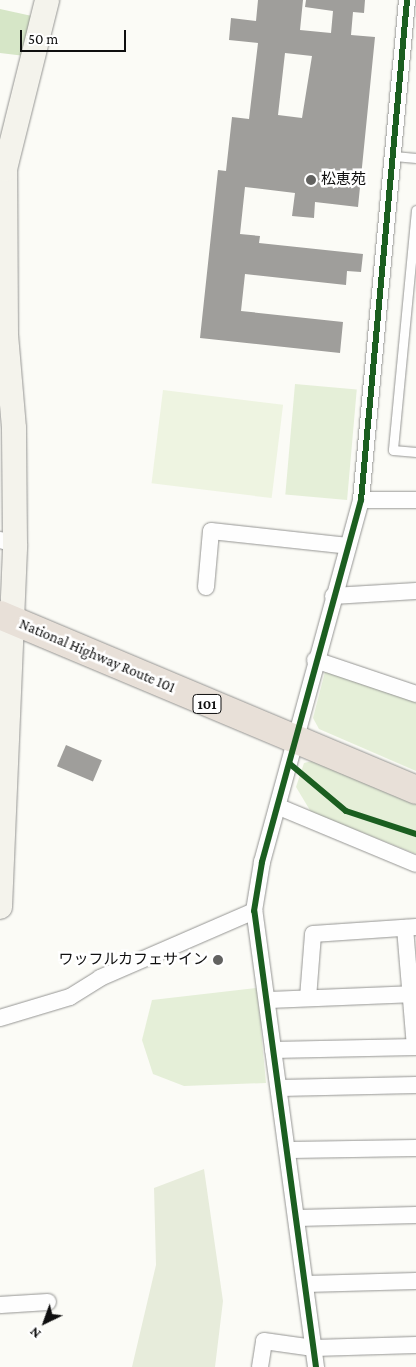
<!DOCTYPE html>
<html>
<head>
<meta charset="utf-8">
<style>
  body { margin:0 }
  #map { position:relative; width:416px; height:1367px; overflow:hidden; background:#fbfbf6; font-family:"Crimson Pro","Noto Sans JP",serif }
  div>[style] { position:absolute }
  .green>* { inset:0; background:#e5efd8; transform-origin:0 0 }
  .forest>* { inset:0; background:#d6e6c7 }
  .cemetery>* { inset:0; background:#e7ecdb }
  .pitch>* { inset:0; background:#eef4e1; transform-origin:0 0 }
  .building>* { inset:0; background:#9f9e9b; transform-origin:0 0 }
  .roads { filter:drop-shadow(0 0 1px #959593) drop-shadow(0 0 1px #959593) }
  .lane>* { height:9px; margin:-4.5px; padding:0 4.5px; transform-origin:4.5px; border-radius:4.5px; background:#fefefe }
  .street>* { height:16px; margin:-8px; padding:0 8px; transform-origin:8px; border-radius:8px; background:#fefefe }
  .secondary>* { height:24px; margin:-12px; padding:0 12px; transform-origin:12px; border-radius:12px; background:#f4f3ec }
  .highway>* { height:28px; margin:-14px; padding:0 14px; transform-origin:14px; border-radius:14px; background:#e8e0d8 }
  .cycleway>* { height:6px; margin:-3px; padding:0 3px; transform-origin:3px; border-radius:3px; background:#1b5e20 }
  .dots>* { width:14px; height:14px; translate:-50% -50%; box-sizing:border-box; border:2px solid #fff; border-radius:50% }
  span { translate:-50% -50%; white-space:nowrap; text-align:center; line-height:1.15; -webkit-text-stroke:5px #fff; paint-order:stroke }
  .shield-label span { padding:1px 4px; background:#fff; border:1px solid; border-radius:4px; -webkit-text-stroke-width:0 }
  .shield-label { font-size:14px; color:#0f0f0f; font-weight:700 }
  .poi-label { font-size:15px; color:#0f0f0f }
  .left { translate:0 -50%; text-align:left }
  .right { translate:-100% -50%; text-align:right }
  .street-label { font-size:15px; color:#0f0f0f }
  .north { position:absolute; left:20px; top:1297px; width:50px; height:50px; -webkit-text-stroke:4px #fff; paint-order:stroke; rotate:222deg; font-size:14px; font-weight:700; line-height:20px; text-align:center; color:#0f0f0f }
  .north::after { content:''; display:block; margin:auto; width:18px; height:22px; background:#0f0f0f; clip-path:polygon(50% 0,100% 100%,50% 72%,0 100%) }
  .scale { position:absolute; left:20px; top:30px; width:106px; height:22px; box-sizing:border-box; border:2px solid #0f0f0f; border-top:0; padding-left:6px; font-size:15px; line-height:18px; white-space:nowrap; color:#0f0f0f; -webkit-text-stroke:4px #fff; paint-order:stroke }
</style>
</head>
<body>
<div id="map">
  <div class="green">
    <div style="left:295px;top:384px;width:62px;height:111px;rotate:5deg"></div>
    <div style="clip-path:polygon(326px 668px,416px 699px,416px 771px,319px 729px,313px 718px)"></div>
    <div style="clip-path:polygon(316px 760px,416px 800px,416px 854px,311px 812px,296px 787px,304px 763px)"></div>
    <div style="clip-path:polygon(257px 988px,266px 1083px,184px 1086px,153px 1074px,142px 1040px,152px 1000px)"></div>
  </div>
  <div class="forest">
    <div style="clip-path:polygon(0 9px,32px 16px,25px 56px,0 53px)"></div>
  </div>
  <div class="cemetery">
    <div style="clip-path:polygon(204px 1169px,223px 1301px,215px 1367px,132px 1367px,156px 1265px,154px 1188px)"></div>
  </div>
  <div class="pitch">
    <div style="left:163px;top:390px;width:121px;height:94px;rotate:7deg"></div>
  </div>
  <div class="building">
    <div style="clip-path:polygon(evenodd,258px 0,303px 0,300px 30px,331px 33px,333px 11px,305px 7px,306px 0,365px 0,364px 13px,353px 12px,351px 35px,375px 37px,358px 207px,315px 202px,314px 218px,292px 216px,295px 193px,245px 187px,240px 234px,260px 236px,259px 243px,363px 254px,361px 272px,347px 271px,346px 285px,245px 274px,241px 311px,343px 322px,340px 353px,200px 338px,218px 170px,226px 171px,232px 117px,249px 119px,258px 43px,229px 40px,231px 18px,256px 21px,258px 0,285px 53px,312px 56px,302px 118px,278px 115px,285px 53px)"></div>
    <div style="left:66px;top:745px;width:39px;height:23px;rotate:23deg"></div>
  </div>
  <div class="roads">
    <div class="lane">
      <div style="left:394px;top:156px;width:22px;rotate:5deg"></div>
      <div style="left:416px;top:210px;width:241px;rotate:95.5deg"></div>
      <div style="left:393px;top:450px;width:23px;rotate:5deg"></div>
    </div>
    <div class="street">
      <div style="left:361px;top:500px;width:55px"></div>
      <div style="left:0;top:540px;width:16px;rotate:15deg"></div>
      <div style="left:206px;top:587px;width:56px;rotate:-84.9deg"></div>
      <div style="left:211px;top:531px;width:138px;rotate:6.2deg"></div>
      <div style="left:333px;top:596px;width:83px;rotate:-3.4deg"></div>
      <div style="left:315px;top:660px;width:107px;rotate:18.6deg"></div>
      <div style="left:279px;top:807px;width:148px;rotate:22.6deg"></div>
      <div style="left:405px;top:928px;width:119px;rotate:85.2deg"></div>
      <div style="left:308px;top:998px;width:64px;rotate:-85.5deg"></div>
      <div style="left:313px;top:934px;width:103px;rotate:-3.9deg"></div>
      <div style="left:269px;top:1000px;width:147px;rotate:-2.3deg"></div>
      <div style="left:0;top:1018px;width:73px;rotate:-16.7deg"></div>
      <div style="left:70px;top:997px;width:36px;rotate:-32deg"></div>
      <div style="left:100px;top:978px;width:168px;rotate:-23.5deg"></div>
      <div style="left:273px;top:1050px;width:143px;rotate:-1.2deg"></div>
      <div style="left:280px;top:1088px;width:136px;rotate:-1.3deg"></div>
      <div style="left:290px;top:1150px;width:126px;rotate:-0.9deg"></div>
      <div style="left:298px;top:1218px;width:118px;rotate:-1.5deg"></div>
      <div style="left:306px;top:1284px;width:110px;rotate:-1.6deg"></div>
      <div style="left:0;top:1305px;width:48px;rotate:-3.6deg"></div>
      <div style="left:260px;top:1367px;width:26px;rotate:-81deg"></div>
      <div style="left:264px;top:1341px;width:50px;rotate:8deg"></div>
      <div style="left:314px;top:1348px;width:102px;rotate:-1.7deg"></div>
      <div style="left:316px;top:1367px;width:460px;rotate:-97.7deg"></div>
      <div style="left:254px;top:911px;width:50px;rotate:-80.7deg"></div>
      <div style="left:262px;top:862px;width:375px;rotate:-74.7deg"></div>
      <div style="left:361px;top:500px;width:502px;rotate:-84.74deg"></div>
    </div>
    <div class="secondary">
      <div style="left:0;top:907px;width:363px;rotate:-87.6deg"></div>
      <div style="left:15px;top:544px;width:116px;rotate:-90.5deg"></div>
      <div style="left:14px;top:428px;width:93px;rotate:-94.9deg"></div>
      <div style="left:6px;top:335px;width:166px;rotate:-90.3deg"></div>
      <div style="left:5px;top:169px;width:174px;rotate:-76deg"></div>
    </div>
    <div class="highway">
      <div style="left:0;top:615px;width:451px;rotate:22.8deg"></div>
    </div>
  </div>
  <div class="cycleway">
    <div style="left:290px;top:764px;width:73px;rotate:40deg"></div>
    <div style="left:346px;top:811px;width:74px;rotate:18.2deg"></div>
    <div style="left:316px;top:1367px;width:460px;rotate:-97.7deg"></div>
    <div style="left:254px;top:911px;width:50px;rotate:-80.7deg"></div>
    <div style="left:262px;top:862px;width:375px;rotate:-74.7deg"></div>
    <div style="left:361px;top:500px;width:502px;rotate:-84.74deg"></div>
  </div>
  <div class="dots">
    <div style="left:311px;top:180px;background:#626260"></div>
    <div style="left:218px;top:960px;background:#626260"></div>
  </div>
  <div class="shield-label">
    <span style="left:207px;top:704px">101</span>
  </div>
  <div class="poi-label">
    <span class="left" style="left:321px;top:180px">松恵苑</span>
    <span class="right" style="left:208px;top:960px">ワッフルカフェサイン</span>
  </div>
  <div class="street-label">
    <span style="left:97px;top:656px;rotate:23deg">National Highway Route 101</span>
  </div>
  <div class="north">N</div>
  <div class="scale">50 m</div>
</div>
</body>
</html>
